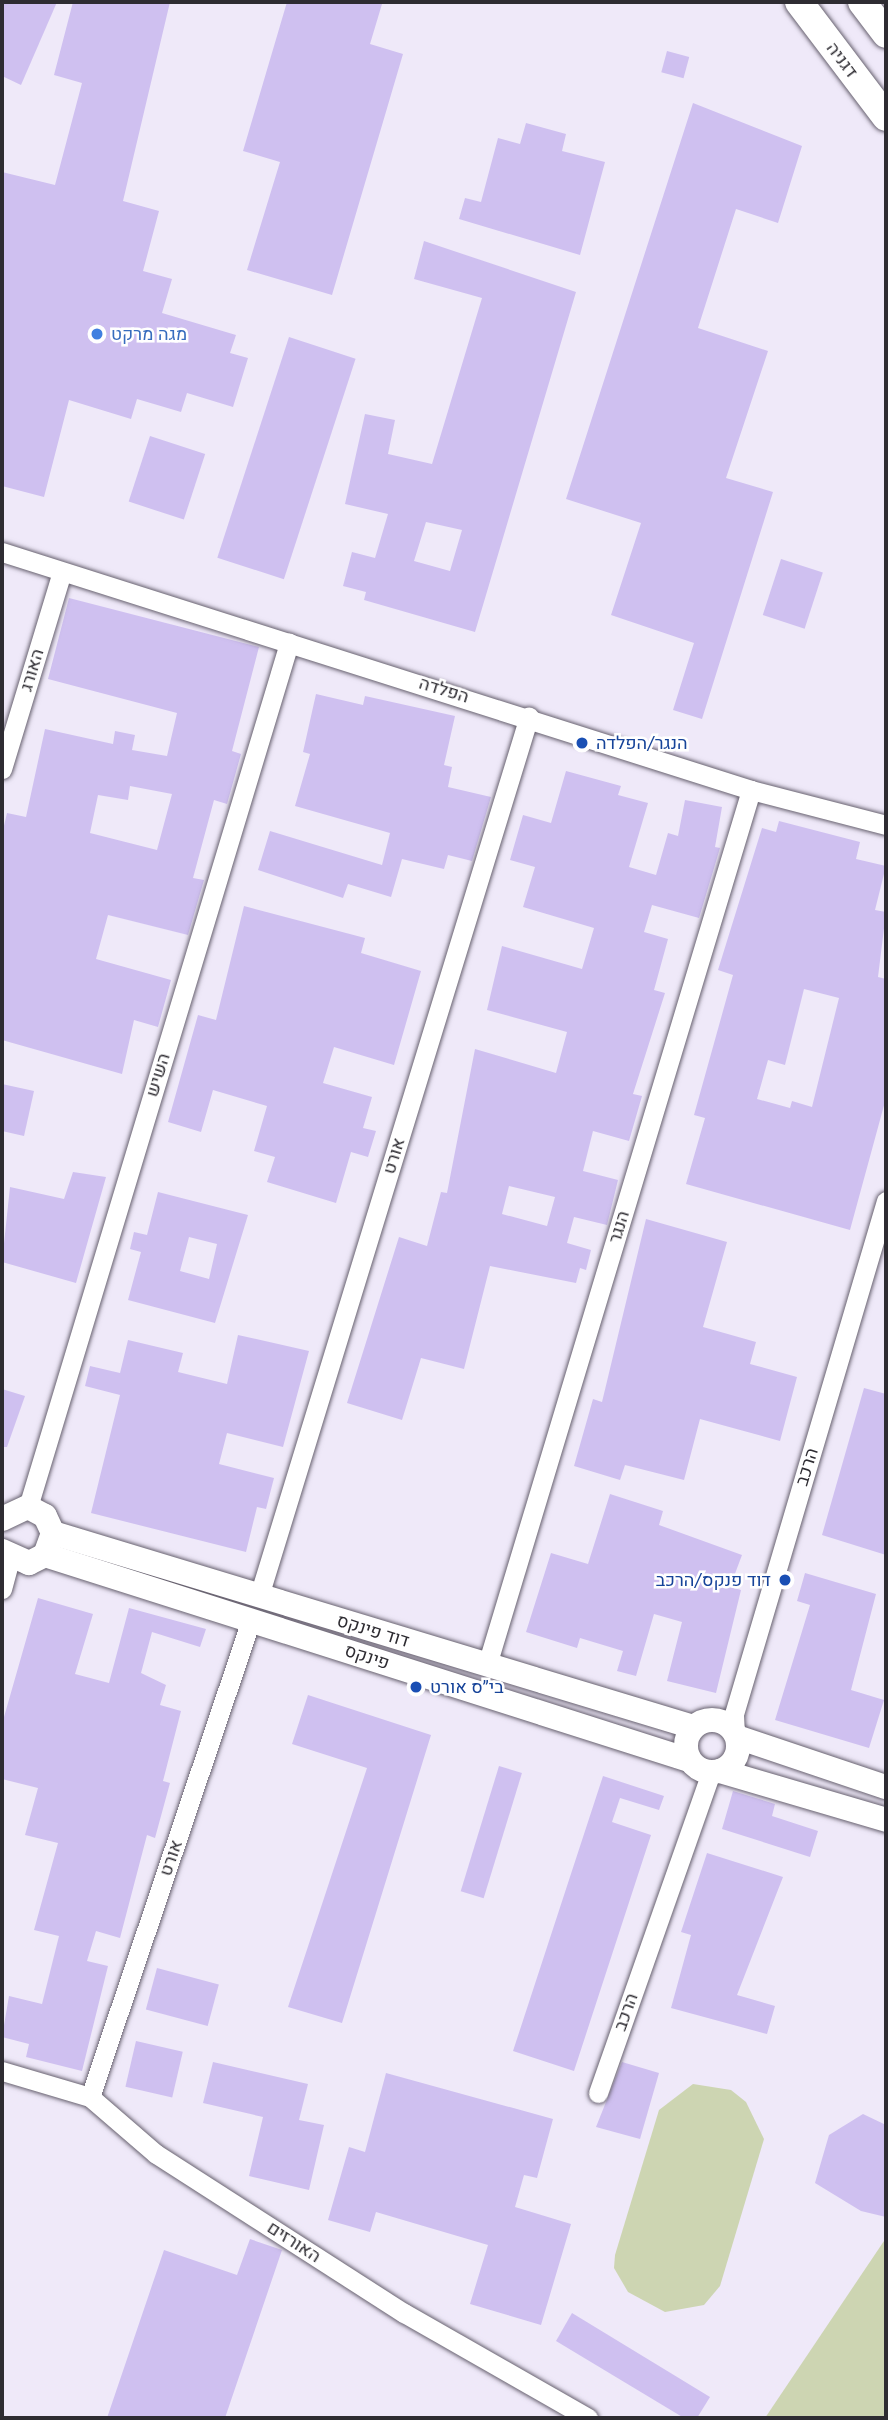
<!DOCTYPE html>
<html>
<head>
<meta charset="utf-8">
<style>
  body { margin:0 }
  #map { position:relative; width:888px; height:2420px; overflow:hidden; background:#efe9f9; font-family:"Roboto Serif",Heebo,serif }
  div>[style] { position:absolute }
  .green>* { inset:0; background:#cdd5b2 }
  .building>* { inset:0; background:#cfc0f0; transform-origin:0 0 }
  .roads { filter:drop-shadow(0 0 2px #67616f) drop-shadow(0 0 2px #67616f) }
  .minor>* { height:19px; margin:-9.5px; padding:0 9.5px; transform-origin:9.5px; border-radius:9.5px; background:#fff }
  .tertiary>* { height:24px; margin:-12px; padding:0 12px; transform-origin:12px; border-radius:12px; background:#fff }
  .tertiary>.ring { margin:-12px; padding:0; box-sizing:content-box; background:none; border:24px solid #fff; border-radius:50% }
  .secondary>* { height:28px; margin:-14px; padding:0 14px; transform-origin:14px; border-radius:14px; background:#fff }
  .dots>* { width:19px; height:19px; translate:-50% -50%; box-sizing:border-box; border:4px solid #fff; border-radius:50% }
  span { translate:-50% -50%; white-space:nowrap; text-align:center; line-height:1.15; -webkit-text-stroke:5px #fff; paint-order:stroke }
  .street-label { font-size:18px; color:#2e2c32 }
  .shop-label { font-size:18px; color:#366cbe }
  .left { translate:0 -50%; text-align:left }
  .transit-label { font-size:18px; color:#164399 }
  .right { translate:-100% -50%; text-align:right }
  .frame { position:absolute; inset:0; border:4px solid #2e2c32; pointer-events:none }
</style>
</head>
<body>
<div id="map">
  <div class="green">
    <div style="clip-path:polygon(693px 2084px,731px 2090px,746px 2102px,764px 2139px,720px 2286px,704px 2305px,665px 2312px,628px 2292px,614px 2268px,615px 2255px,659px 2110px)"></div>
    <div style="clip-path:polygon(886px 2238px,886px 2418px,765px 2418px)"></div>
  </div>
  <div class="building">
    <div style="clip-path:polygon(2px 2px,57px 2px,21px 85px,2px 76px)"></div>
    <div style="clip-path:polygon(73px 2px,170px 2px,123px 201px,159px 211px,143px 271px,172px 279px,162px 313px,236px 335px,230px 353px,248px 358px,233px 407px,187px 393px,181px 412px,137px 399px,131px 419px,69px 400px,44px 497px,2px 486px,2px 172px,55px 185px,82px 83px,54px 75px)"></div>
    <div style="clip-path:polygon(287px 2px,382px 4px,370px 44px,403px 54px,332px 295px,247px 270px,280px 162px,243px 151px)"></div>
    <div style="left:667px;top:51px;width:23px;height:22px;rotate:15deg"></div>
    <div style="clip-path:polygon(693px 103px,802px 146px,778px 223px,736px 209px,698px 328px,768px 351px,726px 478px,773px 492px,702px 719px,673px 710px,694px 643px,611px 615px,641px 523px,566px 499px)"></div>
    <div style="clip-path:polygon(526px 123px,566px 134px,562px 151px,605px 162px,580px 255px,459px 219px,465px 198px,481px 202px,498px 138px,520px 144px)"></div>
    <div style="clip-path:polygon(evenodd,424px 241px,576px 292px,475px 632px,364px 600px,366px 592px,343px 586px,352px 552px,375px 558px,388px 514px,345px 504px,365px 414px,395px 420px,388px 454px,432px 464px,482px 298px,414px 279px,424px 241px,426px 522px,462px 530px,450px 571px,414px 561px,426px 522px)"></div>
    <div style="left:289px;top:337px;width:70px;height:232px;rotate:18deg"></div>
    <div style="left:150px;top:436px;width:58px;height:69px;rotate:18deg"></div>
    <div style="left:781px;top:559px;width:44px;height:59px;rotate:18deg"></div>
    <div style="clip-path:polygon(evenodd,69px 598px,259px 647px,232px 751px,241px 754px,227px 804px,214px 800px,193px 878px,204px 880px,188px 935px,108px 915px,96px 959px,171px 980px,158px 1027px,134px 1020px,122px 1074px,2px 1040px,2px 834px,7px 813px,26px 817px,45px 729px,113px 744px,115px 731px,135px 735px,132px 750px,167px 756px,177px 713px,48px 679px,69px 598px,130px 786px,172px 794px,157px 850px,90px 833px,98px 795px,128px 800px,130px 786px)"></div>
    <div style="clip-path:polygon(316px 694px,363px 705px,365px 696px,455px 716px,444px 765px,452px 767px,448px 787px,491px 797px,472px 861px,448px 855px,444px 869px,402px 859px,391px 897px,348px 884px,343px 898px,258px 870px,270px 831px,382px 865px,390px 833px,295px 806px,310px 754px,303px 752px)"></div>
    <div style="clip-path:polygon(evenodd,566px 771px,621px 786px,618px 795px,648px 803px,629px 867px,656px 875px,668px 833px,678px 836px,685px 800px,722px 807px,715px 847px,720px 848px,699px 918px,652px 905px,644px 932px,668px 939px,654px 990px,665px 993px,633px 1094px,642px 1096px,629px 1141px,593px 1131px,583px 1171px,618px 1180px,607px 1225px,574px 1217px,567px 1243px,591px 1250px,586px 1270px,580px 1268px,576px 1283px,490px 1266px,464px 1369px,421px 1358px,402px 1420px,347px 1403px,399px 1237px,427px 1246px,441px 1192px,447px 1193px,475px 1049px,556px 1073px,567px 1032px,487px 1010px,502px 946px,582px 969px,594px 928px,523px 907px,535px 867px,510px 860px,523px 815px,551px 823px,566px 771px,509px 1186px,555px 1197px,547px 1226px,502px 1214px,509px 1186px)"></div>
    <div style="clip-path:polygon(evenodd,779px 821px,860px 842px,856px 859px,886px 866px,875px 910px,886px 912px,878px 977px,886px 979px,886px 1098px,850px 1230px,686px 1184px,705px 1118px,694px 1115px,733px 975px,718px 970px,762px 828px,776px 832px,779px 821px,804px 989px,839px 998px,812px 1107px,792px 1101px,790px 1108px,757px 1099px,768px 1060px,785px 1065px,804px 989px)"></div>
    <div style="clip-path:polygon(244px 906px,365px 938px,361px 953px,421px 971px,394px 1065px,334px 1047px,323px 1083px,372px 1097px,363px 1128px,376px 1131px,368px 1157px,351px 1152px,336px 1203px,267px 1182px,275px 1157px,254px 1151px,267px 1106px,213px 1090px,201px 1132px,168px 1122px,198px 1015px,216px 1020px)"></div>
    <div style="clip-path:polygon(2px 1084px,34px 1091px,24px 1136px,2px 1131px)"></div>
    <div style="clip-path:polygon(73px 1172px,106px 1177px,76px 1283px,2px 1262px,10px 1187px,64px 1199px)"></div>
    <div style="clip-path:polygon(evenodd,158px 1192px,248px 1215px,215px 1323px,128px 1300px,141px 1252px,130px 1249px,134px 1232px,147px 1235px,158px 1192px,189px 1237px,217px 1244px,209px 1279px,180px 1271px,189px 1237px)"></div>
    <div style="clip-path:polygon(646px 1219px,727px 1242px,703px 1327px,756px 1342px,750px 1364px,797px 1377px,780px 1441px,700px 1419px,684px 1480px,625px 1465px,620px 1480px,574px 1466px,593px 1399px,602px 1402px)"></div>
    <div style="clip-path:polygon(238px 1335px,309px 1351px,283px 1447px,227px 1433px,219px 1464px,274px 1478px,266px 1509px,257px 1507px,246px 1552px,91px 1513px,120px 1395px,85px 1386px,90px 1366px,120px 1373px,128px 1340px,183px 1353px,178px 1372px,227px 1384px)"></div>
    <div style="clip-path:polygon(864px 1388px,886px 1394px,886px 1555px,822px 1535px)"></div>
    <div style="clip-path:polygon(2px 1389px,25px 1396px,7px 1447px,2px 1447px)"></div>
    <div style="clip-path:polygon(610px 1494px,663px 1511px,659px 1525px,742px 1555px,730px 1587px,741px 1590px,716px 1693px,667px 1681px,682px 1622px,654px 1614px,636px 1676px,617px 1671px,623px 1651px,580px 1638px,577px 1648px,526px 1632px,551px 1553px,588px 1564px)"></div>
    <div style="clip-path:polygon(805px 1573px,876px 1594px,851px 1690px,884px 1700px,869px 1748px,775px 1720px,810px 1605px,797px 1601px)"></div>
    <div style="clip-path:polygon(38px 1598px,93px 1614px,75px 1674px,109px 1683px,129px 1608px,206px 1629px,200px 1647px,152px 1632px,141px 1673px,166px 1685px,160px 1705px,181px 1711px,163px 1781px,170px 1783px,155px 1838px,147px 1835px,120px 1938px,96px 1931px,87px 1961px,108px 1966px,82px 2071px,26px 2057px,29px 2044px,2px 2037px,9px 1996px,42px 2004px,59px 1936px,34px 1930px,58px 1843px,25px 1835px,38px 1788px,2px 1779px,2px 1724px)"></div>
    <div style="clip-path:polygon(308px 1695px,431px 1735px,342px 2023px,288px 2007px,367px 1768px,292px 1744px)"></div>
    <div style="left:499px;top:1766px;width:24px;height:131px;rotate:17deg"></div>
    <div style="clip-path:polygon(603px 1776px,664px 1796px,659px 1810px,620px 1798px,612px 1822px,651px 1835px,574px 2071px,513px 2051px)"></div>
    <div style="clip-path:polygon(733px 1791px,775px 1804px,772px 1816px,818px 1831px,810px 1857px,722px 1829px)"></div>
    <div style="clip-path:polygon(707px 1853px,783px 1877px,737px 1995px,775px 2006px,767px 2034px,671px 2008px,691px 1935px,681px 1932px)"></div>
    <div style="left:157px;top:1968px;width:64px;height:43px;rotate:15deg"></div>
    <div style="left:136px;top:2041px;width:48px;height:47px;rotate:13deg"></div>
    <div style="clip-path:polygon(213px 2062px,308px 2084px,299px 2120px,324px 2125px,309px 2190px,249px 2176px,263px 2117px,203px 2103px)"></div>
    <div style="clip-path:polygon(622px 2062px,659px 2073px,640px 2139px,596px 2127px)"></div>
    <div style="clip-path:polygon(386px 2073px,553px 2119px,537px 2178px,524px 2175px,515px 2207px,571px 2224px,541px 2325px,470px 2304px,488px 2245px,376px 2212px,370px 2232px,328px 2220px,349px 2147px,365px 2152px)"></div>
    <div style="clip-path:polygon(863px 2114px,886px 2125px,886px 2217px,861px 2211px,815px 2183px,829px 2135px)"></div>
    <div style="clip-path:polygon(250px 2239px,282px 2250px,225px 2418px,107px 2418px,164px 2250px,237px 2275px)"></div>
    <div style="clip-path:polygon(572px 2313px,710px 2397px,697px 2418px,684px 2418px,556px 2341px)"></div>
  </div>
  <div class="roads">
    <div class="minor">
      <div style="left:2px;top:552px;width:786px;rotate:17.63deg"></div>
      <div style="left:751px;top:790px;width:139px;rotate:14.5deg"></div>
      <div style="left:2px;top:769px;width:206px;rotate:-73.1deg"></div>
      <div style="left:28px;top:1507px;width:903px;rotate:-73.19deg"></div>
      <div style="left:2px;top:1589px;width:30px;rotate:-75deg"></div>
      <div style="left:259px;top:1596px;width:920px;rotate:-72.94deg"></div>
      <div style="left:487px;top:1665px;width:914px;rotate:-73.21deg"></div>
      <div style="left:735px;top:1734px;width:20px;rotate:-93deg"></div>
      <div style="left:734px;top:1714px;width:535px;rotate:-73.5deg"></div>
      <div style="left:2px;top:2071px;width:92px;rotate:16.5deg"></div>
      <div style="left:90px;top:2097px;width:87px;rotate:40.8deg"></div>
      <div style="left:156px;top:2154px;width:295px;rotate:32.7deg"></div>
      <div style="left:404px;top:2313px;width:212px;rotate:29.7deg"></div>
      <div style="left:598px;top:2093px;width:340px;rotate:-70.6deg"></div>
      <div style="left:90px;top:2097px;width:503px;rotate:-71.35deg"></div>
    </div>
    <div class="tertiary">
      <div style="left:2px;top:1519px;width:29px;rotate:-25deg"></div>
      <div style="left:28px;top:1507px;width:19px;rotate:28deg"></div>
      <div style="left:45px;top:1516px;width:19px;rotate:65deg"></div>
      <div style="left:53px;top:1533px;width:23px;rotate:110deg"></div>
      <div style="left:45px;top:1555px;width:18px;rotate:153deg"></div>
      <div style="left:29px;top:1563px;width:30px;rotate:-156deg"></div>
      <div style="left:53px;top:1533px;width:669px;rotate:16.86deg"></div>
      <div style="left:45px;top:1555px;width:676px;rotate:17.66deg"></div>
      <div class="ring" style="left:686px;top:1720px;width:28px;height:28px"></div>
      <div style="left:737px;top:1737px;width:157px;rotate:18.6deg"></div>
      <div style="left:720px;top:1771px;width:173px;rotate:16.4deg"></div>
    </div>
    <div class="secondary">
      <div style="left:799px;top:2px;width:144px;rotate:52.9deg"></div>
      <div style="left:862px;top:2px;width:40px;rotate:53deg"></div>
    </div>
  </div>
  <div class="dots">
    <div style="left:97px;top:334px;background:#3f7fe0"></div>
    <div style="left:582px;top:743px;background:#1a4fb4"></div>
    <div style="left:785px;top:1580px;background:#1a4fb4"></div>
    <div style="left:416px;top:1687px;background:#1a4fb4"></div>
  </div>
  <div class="street-label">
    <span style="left:842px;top:60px;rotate:53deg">דגניה</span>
    <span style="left:32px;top:670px;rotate:-73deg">האורג</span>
    <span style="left:444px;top:690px;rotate:17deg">הפלדה</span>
    <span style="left:158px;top:1075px;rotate:-73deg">השיש</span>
    <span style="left:394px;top:1156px;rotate:-73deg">אורט</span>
    <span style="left:619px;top:1227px;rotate:-73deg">הנגר</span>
    <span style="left:807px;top:1467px;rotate:-73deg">הרכב</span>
    <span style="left:373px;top:1631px;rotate:17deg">דוד פינקס</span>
    <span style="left:367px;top:1657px;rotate:18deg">פינקס</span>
    <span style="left:171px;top:1858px;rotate:-71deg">אורט</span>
    <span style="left:626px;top:2012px;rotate:-70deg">הרכב</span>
    <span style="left:294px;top:2242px;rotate:33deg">האורזים</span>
  </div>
  <div class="shop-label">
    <span class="left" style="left:111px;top:334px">מגה מרקט</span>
  </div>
  <div class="transit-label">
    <span class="left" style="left:596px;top:743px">הנגר/הפלדה</span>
    <span class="right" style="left:771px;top:1580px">דוד פנקס/הרכב</span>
    <span class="left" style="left:430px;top:1687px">בי״ס אורט</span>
  </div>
  <div class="frame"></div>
</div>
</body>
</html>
